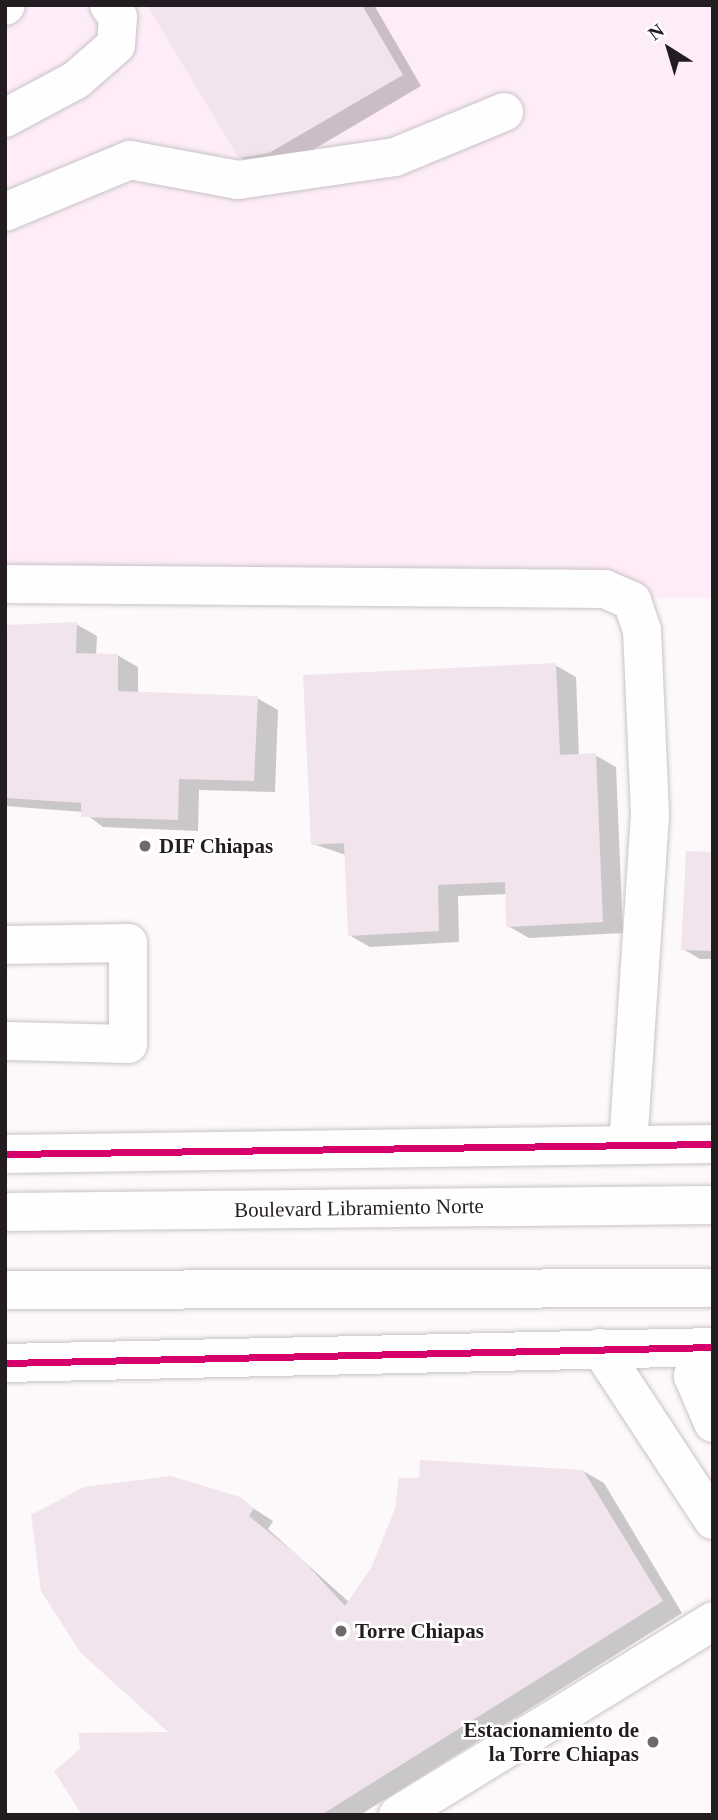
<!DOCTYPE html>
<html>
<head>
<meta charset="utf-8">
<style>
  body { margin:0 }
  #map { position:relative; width:718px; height:1820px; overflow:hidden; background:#fdf9fb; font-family:Georgia,serif }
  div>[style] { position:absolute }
  .built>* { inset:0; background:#feedf8; transform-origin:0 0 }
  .shadow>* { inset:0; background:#0003 }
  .building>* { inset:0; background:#f1e4ed }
  .roads { filter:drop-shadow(0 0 2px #c8c3c6) drop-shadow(0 0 2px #c8c3c6) }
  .minor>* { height:38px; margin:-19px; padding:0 19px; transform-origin:19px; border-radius:19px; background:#fffefe }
  .highway>* { height:38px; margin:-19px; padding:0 19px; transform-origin:19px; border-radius:19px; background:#fffefe }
  .cycleway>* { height:7px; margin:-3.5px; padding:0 3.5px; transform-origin:3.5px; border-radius:3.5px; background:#d6006c }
  .dots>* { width:19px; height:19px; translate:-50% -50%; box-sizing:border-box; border:4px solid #fff; border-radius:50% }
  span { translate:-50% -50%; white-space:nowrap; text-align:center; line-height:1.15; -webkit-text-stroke:5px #fff; paint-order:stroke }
  .poi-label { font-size:21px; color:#231c21; font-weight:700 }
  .left { translate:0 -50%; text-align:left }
  .right { translate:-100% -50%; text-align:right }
  .street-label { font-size:21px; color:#231c21 }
  .frame { position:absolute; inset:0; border:7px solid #231c21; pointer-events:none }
  .north { position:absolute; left:634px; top:14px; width:70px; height:70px; -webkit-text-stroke:5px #fff; paint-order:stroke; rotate:323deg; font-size:19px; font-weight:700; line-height:28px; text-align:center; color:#231c21 }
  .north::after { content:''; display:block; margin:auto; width:24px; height:32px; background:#231c21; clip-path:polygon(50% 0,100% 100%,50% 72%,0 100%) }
</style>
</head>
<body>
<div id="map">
  <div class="built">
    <div style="left:5px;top:5px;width:708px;height:593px"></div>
  </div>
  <div class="shadow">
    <div style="clip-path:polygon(319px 5px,374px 5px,421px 86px,289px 164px,260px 168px,240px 157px)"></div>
    <div style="clip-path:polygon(76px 624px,97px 636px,96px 655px,117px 655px,138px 667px,138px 694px,257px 698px,278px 710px,275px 792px,199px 790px,198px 831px,103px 827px,83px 812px,5px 806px,5px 626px)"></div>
    <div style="clip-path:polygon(555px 665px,576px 677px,579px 756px,595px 755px,616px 767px,623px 933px,529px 938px,508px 926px,507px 894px,458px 896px,459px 942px,370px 947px,349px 935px,346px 855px,313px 844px)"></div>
    <div style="clip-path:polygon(713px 853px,713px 959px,700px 959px,683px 949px)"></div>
    <div style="clip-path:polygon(583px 1471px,604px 1483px,682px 1613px,360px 1815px,84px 1815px,173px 1733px,239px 1499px,273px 1521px,268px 1529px,350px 1603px)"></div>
  </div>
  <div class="building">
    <div style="clip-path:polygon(147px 5px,362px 5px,403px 75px,269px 153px,239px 158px)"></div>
    <div style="clip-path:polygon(77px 622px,76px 653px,118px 654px,118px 691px,258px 696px,254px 781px,179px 779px,178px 820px,81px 817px,81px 803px,5px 798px,5px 625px)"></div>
    <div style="clip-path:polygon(556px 663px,560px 755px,596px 753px,603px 922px,506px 927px,505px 882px,438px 885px,439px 931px,348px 936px,344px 843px,311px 845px,303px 675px)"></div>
    <div style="clip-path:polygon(686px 851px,713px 852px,713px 951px,681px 950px)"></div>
    <div style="clip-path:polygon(420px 1460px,583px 1470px,663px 1601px,321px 1815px,82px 1815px,54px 1771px,80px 1749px,78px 1733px,168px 1732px,80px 1652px,41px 1591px,31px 1515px,84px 1487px,171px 1476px,240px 1497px,254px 1508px,249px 1516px,302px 1559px,345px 1606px,371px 1568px,395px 1509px,399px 1478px,419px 1478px)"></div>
  </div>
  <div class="roads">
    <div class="minor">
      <div style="left:5px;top:6px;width:1px;rotate:-45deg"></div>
      <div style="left:5px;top:118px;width:81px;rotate:-28.2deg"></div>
      <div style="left:76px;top:80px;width:53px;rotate:-41.2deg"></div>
      <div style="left:116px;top:45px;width:28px;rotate:-86deg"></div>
      <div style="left:118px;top:17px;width:15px;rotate:-127deg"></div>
      <div style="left:5px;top:212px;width:135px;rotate:-22.6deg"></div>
      <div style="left:130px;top:160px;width:110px;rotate:10.5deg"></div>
      <div style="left:238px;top:180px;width:159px;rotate:-8.3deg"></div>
      <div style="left:395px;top:157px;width:118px;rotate:-22.4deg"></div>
      <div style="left:5px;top:584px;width:600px;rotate:0.48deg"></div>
      <div style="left:605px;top:589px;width:30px;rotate:24deg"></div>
      <div style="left:632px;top:601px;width:31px;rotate:71deg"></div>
      <div style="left:642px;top:630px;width:185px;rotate:87.5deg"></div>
      <div style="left:650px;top:815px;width:330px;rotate:93.8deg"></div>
      <div style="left:5px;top:945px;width:123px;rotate:-0.9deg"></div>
      <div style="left:128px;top:943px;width:101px;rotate:90deg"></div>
      <div style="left:128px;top:1044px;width:123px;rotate:-178.6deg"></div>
      <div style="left:5px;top:1154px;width:708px;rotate:-0.81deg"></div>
      <div style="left:703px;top:1347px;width:31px;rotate:109deg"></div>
      <div style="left:693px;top:1376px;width:51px;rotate:66.9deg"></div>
      <div style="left:600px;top:1348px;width:206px;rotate:56.7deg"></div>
      <div style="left:5px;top:1363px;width:708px;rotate:-1.29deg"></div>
      <div style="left:398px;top:1815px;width:370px;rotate:-31.6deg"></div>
    </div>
    <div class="highway">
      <div style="left:5px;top:1212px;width:708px;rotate:-0.57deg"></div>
      <div style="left:5px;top:1290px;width:708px;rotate:-0.16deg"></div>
    </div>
  </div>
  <div class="cycleway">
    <div style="left:5px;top:1154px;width:708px;rotate:-0.81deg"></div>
    <div style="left:5px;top:1363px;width:708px;rotate:-1.29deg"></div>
  </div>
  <div class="dots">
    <div style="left:145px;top:846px;background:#6f696d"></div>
    <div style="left:341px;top:1631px;background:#6f696d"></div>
    <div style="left:653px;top:1742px;background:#6f696d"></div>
  </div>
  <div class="poi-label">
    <span class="left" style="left:159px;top:846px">DIF Chiapas</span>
    <span class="left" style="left:355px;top:1631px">Torre Chiapas</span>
    <span class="right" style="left:639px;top:1742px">Estacionamiento de<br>la Torre Chiapas</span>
  </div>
  <div class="street-label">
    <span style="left:359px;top:1208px;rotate:-1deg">Boulevard Libramiento Norte</span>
  </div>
  <div class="frame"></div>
  <div class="north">N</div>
</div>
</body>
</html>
